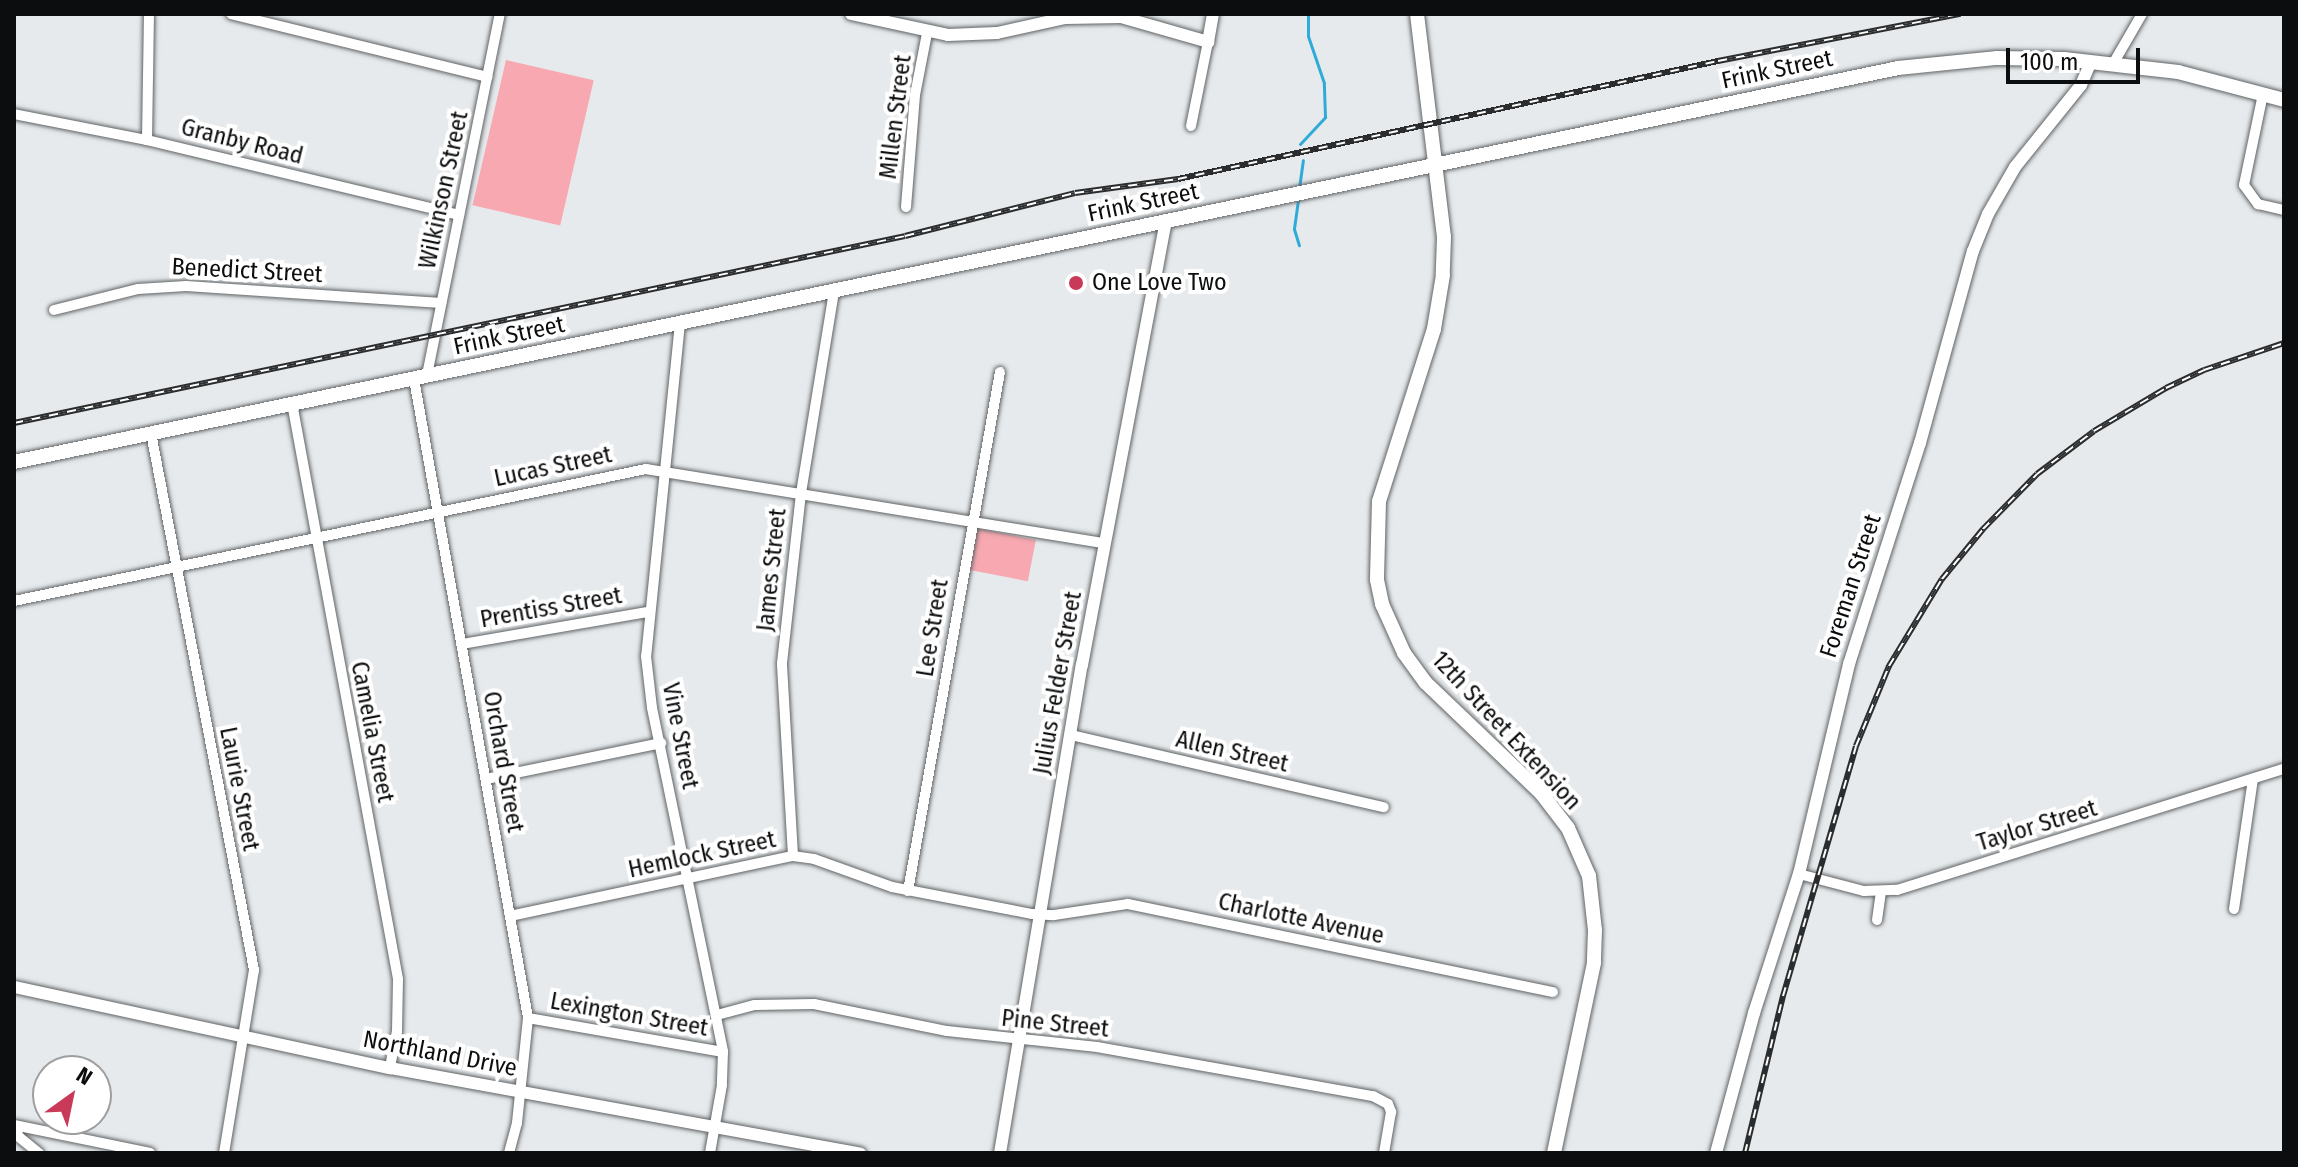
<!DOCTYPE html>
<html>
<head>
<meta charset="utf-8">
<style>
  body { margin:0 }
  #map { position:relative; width:2298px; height:1167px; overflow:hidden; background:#e6eaec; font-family:"Fira Sans Condensed",sans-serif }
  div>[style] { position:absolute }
  .green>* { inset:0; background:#f7a8b0; transform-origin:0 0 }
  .stream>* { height:3px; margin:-1.5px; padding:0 1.5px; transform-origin:1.5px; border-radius:1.5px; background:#2fabd8 }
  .roads { filter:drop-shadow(0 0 2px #606365) drop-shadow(0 0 2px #606365) }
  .minor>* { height:10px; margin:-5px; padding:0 5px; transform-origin:5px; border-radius:5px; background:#fff }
  .tertiary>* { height:12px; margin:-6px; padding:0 6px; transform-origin:6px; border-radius:6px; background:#fff }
  .secondary>* { height:14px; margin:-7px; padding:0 7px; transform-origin:7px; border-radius:7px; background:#fff }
  .rail>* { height:6px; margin-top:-3px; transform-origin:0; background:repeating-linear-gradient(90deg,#fff 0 9px,#2b2c2d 0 18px); box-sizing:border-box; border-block:2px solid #2b2c2d }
  .dots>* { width:22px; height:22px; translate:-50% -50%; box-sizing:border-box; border:4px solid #fff; border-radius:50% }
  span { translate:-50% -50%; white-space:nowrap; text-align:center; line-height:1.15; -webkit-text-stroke:8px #fff; paint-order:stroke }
  .street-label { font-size:24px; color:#0c0d0e }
  .poi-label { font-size:24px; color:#0c0d0e }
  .left { translate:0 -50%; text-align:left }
  .frame { position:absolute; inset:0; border:16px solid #0c0d0e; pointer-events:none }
  .north { position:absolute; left:32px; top:1055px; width:80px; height:80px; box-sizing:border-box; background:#fff; border:2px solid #9e9e9f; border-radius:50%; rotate:33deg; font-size:22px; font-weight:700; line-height:32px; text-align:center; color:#0c0d0e }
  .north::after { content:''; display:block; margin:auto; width:28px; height:36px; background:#c93a58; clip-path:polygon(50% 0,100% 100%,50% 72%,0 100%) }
  .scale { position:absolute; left:2006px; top:48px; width:134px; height:36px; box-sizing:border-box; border:4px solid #0c0d0e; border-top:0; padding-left:10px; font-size:24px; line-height:28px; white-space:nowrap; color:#0c0d0e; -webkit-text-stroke:6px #fff; paint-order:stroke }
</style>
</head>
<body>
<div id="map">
  <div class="green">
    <div style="left:506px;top:60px;width:90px;height:149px;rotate:13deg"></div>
    <div style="left:974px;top:528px;width:63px;height:42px;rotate:11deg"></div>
  </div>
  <div class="stream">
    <div style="left:1300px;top:144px;width:37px;rotate:-47deg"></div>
    <div style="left:1325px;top:117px;width:34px;rotate:-92deg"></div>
    <div style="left:1324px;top:83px;width:50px;rotate:-108.8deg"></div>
    <div style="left:1308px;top:36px;width:22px;rotate:-90deg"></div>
    <div style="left:1299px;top:188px;width:28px;rotate:-82deg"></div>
    <div style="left:1298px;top:200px;width:29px;rotate:98deg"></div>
    <div style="left:1294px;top:229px;width:17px;rotate:73deg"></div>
  </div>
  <div class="roads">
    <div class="minor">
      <div style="left:231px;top:14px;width:264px;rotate:13.8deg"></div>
      <div style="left:2113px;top:64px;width:58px;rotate:-59.9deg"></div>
      <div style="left:2263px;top:94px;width:93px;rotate:101.8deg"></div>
      <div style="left:2244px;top:185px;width:24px;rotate:54deg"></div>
      <div style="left:2258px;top:204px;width:27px;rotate:13deg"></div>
      <div style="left:14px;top:114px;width:136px;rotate:11.1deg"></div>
      <div style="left:147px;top:140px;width:321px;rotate:13.5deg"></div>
      <div style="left:1191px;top:126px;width:86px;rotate:-78.6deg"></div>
      <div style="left:147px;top:140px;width:126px;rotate:-89.1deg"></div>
      <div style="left:906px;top:207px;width:112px;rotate:-85.4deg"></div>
      <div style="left:915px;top:95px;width:63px;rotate:-79deg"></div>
      <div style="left:54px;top:310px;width:87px;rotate:-14deg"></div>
      <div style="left:138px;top:289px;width:48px;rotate:-3.6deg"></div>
      <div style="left:186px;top:286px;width:256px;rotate:3.8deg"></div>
      <div style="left:680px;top:323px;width:335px;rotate:95.8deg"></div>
      <div style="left:646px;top:656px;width:52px;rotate:83.4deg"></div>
      <div style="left:652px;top:708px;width:351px;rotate:78.3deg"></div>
      <div style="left:723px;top:1052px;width:33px;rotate:92deg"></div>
      <div style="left:722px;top:1085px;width:69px;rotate:100deg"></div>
      <div style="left:427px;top:375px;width:368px;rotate:-78.6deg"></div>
      <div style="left:414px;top:379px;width:649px;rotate:79.88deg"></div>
      <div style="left:528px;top:1018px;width:106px;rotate:96deg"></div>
      <div style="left:517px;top:1123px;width:31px;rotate:105deg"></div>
      <div style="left:292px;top:403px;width:586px;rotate:79.57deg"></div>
      <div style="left:398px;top:979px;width:52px;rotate:91.1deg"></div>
      <div style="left:397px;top:1031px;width:38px;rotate:101deg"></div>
      <div style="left:151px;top:433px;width:547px;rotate:79.14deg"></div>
      <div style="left:254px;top:970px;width:185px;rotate:99.3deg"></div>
      <div style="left:14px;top:601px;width:646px;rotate:-11.8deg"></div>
      <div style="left:646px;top:469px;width:464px;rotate:9.2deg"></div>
      <div style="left:462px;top:644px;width:189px;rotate:-9.8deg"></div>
      <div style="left:1071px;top:735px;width:321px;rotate:13deg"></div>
      <div style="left:486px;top:779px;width:179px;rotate:-11.6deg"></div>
      <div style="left:793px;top:856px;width:193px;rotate:-93.3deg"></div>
      <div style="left:782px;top:663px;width:171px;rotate:-83.6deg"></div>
      <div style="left:801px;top:493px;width:205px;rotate:-80.7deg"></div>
      <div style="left:1799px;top:874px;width:67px;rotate:14.7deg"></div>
      <div style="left:1864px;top:891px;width:33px;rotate:-2deg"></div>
      <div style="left:1897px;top:890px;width:405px;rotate:-17.4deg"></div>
      <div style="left:908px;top:891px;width:527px;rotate:-79.95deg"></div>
      <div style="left:2234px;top:909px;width:131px;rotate:-81.7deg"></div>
      <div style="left:510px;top:916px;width:289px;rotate:-12deg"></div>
      <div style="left:793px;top:856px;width:21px;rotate:8deg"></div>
      <div style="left:814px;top:859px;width:83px;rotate:19.7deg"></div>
      <div style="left:892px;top:887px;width:143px;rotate:10.9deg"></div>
      <div style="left:1032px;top:914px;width:22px;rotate:3deg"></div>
      <div style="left:1054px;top:915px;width:75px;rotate:-8.5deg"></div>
      <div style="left:1128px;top:904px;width:434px;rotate:11.7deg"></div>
      <div style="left:1877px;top:920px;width:28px;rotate:-82deg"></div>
      <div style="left:717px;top:1015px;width:39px;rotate:-15deg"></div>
      <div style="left:755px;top:1005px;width:59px;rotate:-1deg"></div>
      <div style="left:814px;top:1004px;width:136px;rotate:11.5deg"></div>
      <div style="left:947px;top:1031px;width:151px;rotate:6.1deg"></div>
      <div style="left:1097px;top:1047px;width:280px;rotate:10.1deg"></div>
      <div style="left:1373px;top:1096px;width:17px;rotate:28deg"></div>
      <div style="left:1388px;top:1104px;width:9px;rotate:69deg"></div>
      <div style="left:1391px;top:1112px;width:42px;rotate:99.7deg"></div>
      <div style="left:528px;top:1018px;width:198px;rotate:9.9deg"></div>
      <div style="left:14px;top:1125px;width:139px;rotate:11.6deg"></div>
      <div style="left:14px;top:1127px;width:11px;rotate:63deg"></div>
      <div style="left:19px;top:1137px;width:26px;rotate:39deg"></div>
    </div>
    <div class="tertiary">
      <div style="left:851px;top:14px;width:99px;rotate:12.2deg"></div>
      <div style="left:948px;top:35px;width:49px;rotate:-2.3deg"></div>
      <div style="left:997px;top:33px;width:70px;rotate:-12.4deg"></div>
      <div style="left:1065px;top:18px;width:56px;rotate:-1deg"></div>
      <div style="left:1121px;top:17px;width:91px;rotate:16deg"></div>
      <div style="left:1208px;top:42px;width:28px;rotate:-80deg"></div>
      <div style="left:14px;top:987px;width:385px;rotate:12.2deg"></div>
      <div style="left:390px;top:1068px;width:478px;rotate:10.3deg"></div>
      <div style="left:1000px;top:1153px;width:495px;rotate:-80.5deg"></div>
      <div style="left:1082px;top:665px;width:452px;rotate:-79.3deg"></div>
      <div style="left:1716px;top:1153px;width:145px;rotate:-74.8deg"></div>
      <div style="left:1754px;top:1013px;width:146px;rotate:-72.1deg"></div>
      <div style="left:1799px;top:874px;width:216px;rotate:-76.6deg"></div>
      <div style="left:1849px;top:664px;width:232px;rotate:-72.2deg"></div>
      <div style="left:1920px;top:443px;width:199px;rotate:-74.6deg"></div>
      <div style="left:1973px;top:251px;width:40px;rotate:-68deg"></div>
      <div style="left:1988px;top:214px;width:54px;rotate:-60.1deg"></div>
      <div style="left:2015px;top:167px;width:105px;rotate:-51.2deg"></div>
      <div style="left:2081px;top:85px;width:25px;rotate:-67deg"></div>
    </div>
    <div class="secondary">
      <div style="left:1417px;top:14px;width:225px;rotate:83.1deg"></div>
      <div style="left:1444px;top:237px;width:38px;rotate:92deg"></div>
      <div style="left:1443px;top:275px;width:55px;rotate:99.5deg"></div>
      <div style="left:1434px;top:329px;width:181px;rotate:107.7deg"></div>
      <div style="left:1379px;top:501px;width:79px;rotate:91.5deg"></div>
      <div style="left:1377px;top:580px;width:25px;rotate:78deg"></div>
      <div style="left:1382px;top:604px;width:54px;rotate:65.8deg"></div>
      <div style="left:1404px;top:653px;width:37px;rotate:54deg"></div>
      <div style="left:1426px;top:683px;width:159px;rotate:43.7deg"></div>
      <div style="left:1541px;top:793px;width:44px;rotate:52.4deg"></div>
      <div style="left:1568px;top:828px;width:52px;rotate:66.4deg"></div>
      <div style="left:1589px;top:876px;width:54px;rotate:83.7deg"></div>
      <div style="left:1595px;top:930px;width:33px;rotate:92deg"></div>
      <div style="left:1594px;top:963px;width:194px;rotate:101.9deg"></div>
      <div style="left:14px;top:462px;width:1925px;rotate:-11.81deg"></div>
      <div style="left:1898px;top:68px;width:100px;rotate:-5.8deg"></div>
      <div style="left:1997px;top:58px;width:67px;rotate:0.9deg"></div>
      <div style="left:2064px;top:59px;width:115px;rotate:6.5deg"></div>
      <div style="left:2178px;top:72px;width:110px;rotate:14.8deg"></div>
    </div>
  </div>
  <div class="rail">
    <div style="left:14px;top:423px;width:910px;rotate:-11.85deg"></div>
    <div style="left:905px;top:236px;width:175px;rotate:-14.2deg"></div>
    <div style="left:1075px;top:193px;width:104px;rotate:-7.7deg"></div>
    <div style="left:1178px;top:179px;width:553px;rotate:-12.33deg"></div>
    <div style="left:1718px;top:61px;width:247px;rotate:-11deg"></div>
    <div style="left:1745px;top:1153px;width:162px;rotate:-76.4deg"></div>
    <div style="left:1783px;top:996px;width:260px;rotate:-73.7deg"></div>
    <div style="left:1856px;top:746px;width:87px;rotate:-67.6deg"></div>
    <div style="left:1889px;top:666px;width:102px;rotate:-58.7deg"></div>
    <div style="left:1942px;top:579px;width:65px;rotate:-50.6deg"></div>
    <div style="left:1983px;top:529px;width:77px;rotate:-45.5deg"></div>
    <div style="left:2037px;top:474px;width:71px;rotate:-37deg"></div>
    <div style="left:2094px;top:431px;width:84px;rotate:-30.8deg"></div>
    <div style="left:2166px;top:388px;width:42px;rotate:-25.3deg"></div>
    <div style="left:2204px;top:370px;width:84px;rotate:-18.6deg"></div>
  </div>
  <div class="dots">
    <div style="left:1076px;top:283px;background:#c93a58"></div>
  </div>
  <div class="street-label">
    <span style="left:1777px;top:70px;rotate:-12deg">Frink Street</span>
    <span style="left:896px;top:117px;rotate:-83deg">Millen Street</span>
    <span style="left:242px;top:142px;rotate:14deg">Granby Road</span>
    <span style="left:444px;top:190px;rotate:-78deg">Wilkinson Street</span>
    <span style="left:1143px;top:203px;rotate:-12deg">Frink Street</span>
    <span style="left:247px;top:271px;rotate:3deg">Benedict Street</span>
    <span style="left:509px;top:336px;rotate:-12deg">Frink Street</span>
    <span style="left:553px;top:467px;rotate:-12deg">Lucas Street</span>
    <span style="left:772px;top:570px;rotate:-84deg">James Street</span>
    <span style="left:1851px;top:586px;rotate:-72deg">Foreman Street</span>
    <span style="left:551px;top:608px;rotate:-10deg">Prentiss Street</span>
    <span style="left:933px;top:628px;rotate:-81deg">Lee Street</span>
    <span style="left:1058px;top:683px;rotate:-80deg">Julius Felder Street</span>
    <span style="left:1506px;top:731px;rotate:47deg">12th Street Extension</span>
    <span style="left:372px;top:732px;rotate:79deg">Camelia Street</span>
    <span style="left:680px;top:736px;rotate:79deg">Vine Street</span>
    <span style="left:1232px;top:752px;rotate:13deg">Allen Street</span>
    <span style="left:503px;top:762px;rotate:80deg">Orchard Street</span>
    <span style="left:239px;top:789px;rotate:79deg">Laurie Street</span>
    <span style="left:2037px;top:826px;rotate:-17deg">Taylor Street</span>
    <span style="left:702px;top:855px;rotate:-12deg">Hemlock Street</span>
    <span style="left:1301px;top:919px;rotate:12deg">Charlotte Avenue</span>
    <span style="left:629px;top:1015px;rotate:10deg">Lexington Street</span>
    <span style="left:1055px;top:1024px;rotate:6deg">Pine Street</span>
    <span style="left:440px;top:1054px;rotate:11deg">Northland Drive</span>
  </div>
  <div class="poi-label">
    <span class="left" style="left:1092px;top:283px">One Love Two</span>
  </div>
  <div class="frame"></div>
  <div class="north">N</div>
  <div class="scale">100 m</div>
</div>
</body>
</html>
